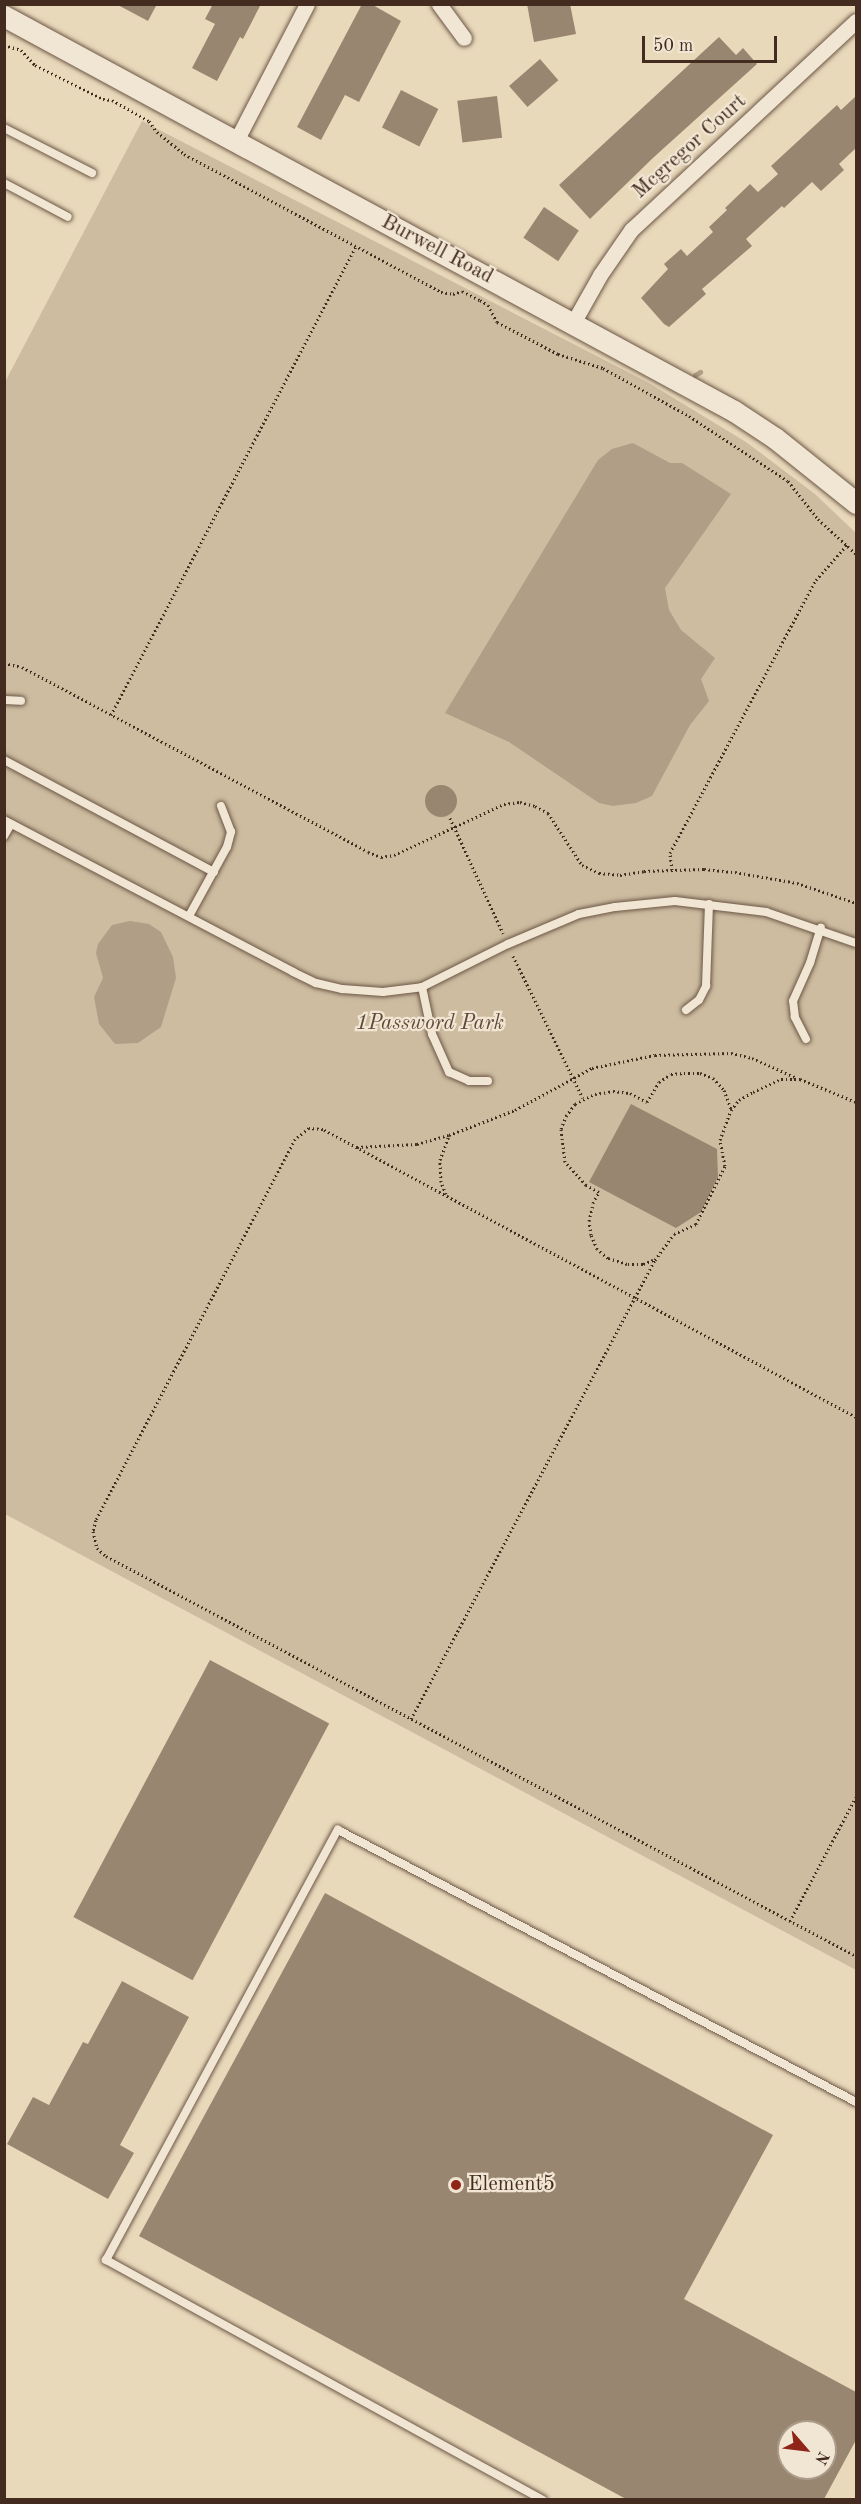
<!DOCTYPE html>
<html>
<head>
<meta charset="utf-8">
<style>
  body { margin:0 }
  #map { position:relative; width:861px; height:2504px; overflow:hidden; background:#e9d9bb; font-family:"Old Standard TT",serif }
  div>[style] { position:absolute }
  .green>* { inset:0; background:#cdbca0 }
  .water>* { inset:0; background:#b19e86 }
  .stream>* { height:5px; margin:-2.5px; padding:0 2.5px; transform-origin:2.5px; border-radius:2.5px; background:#b19e86 }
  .building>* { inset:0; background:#998670; transform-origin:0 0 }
  .round { border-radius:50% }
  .path>* { height:3px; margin-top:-1.5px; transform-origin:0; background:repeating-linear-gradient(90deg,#432c1f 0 1.5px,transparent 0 4.5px) }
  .roads { filter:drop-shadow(0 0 2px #6c5746) drop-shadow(0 0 2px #6c5746) }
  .service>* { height:8px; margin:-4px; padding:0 4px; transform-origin:4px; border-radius:4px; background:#f1e6d3 }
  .minor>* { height:15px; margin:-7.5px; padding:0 7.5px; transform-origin:7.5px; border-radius:7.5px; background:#f1e6d3 }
  .secondary>* { height:21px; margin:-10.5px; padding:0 10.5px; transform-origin:10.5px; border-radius:10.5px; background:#f1e6d3 }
  .dots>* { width:16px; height:16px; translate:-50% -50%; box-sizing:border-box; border:3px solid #f1e6d3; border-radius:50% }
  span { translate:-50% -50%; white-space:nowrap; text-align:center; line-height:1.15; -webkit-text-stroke:4.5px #f1e6d3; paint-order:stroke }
  .street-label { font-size:21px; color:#432c1f }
  .park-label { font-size:21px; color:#5f4939; font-style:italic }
  .poi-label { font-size:21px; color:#432c1f }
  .left { translate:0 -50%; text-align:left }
  .frame { position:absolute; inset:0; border:6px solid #432c1f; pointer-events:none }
  .north { position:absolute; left:777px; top:2420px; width:60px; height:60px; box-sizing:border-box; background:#f1e6d3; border:2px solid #ab9c8b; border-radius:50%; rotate:118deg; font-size:16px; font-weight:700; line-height:24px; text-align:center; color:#432c1f }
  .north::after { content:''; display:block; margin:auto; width:21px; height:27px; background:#8f2418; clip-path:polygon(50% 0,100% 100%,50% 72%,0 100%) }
  .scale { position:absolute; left:642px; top:36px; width:135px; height:27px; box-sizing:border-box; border:3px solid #432c1f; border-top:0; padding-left:8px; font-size:18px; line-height:21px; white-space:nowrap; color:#432c1f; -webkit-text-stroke:4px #f1e6d3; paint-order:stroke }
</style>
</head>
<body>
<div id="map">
  <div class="green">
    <div style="clip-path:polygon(142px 121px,649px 383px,746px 442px,815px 494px,856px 533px,856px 1970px,5px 1514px,4px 384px)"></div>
  </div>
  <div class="water">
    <div style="clip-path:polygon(633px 443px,670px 463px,682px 463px,731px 494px,665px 588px,669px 610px,681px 630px,715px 658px,701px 679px,709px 701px,690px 725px,652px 796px,636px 803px,613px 806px,599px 803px,509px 742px,445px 713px,598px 460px,612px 449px)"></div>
    <div style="clip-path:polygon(130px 921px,149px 924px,161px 932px,173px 957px,176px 978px,161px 1027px,138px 1043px,115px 1044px,99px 1024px,94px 997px,103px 978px,96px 953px,98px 944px,112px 925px)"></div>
  </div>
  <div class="stream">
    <div style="left:695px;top:375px;width:6px;rotate:-31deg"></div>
  </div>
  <div class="building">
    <div style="clip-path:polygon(116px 4px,157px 4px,148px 21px)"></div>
    <div style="clip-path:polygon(213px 4px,261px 4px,243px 39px,240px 37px,217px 81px,192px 68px,215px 24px,205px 19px)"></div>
    <div style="clip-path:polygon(362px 4px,371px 4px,401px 21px,359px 102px,345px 95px,321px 140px,297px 127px)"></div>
    <div style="clip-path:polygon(527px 4px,570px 4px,576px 34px,534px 42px)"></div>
    <div style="clip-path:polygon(719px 37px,736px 55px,743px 48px,757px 64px,654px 157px,590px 219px,559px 185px)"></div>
    <div style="left:540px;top:59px;width:28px;height:41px;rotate:49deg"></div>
    <div style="left:401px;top:90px;width:42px;height:42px;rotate:27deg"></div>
    <div style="left:497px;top:96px;width:42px;height:40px;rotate:83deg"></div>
    <div style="clip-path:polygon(856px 96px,856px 148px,839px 164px,844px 170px,821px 191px,812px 182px,784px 208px,782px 206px,746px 239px,752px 246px,702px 289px,706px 294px,669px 327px,664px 324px,641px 298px,668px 269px,664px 264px,681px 249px,687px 256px,713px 232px,709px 227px,727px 210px,725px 208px,750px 184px,758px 192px,778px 174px,771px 166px,837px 105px,841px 110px)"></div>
    <div style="left:544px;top:207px;width:42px;height:37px;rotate:34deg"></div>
    <div class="round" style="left:425px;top:785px;width:32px;height:32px"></div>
    <div style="clip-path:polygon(631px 1104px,717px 1149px,718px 1177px,701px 1212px,676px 1228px,589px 1182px)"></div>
    <div style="left:210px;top:1660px;width:135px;height:291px;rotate:28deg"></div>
    <div style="clip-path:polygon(evenodd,325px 1893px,773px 2135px,684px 2299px,856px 2392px,856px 2440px,824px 2499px,626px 2499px,139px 2236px,325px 1893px,789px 2432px,825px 2432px,825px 2468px,789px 2468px,789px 2432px)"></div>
    <div style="clip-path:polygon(122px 1981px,189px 2017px,120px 2145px,134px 2153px,108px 2199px,7px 2144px,33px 2097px,49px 2105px,83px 2042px,88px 2044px)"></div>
  </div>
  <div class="path">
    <div style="left:4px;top:45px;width:18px;rotate:16deg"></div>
    <div style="left:21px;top:50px;width:21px;rotate:47deg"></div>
    <div style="left:35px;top:65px;width:76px;rotate:26.6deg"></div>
    <div style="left:103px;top:99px;width:9px;rotate:6deg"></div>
    <div style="left:112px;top:100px;width:43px;rotate:29.6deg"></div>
    <div style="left:149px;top:121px;width:14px;rotate:54deg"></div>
    <div style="left:157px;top:132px;width:35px;rotate:39deg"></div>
    <div style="left:184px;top:154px;width:292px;rotate:28.2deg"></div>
    <div style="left:441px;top:292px;width:12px;rotate:9deg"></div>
    <div style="left:453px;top:294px;width:9px;rotate:-18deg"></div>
    <div style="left:462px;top:291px;width:20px;rotate:27deg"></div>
    <div style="left:480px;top:300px;width:9px;rotate:32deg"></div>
    <div style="left:488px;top:305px;width:19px;rotate:62deg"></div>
    <div style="left:497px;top:322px;width:69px;rotate:27.7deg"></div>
    <div style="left:558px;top:354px;width:47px;rotate:17.3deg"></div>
    <div style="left:603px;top:368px;width:98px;rotate:29.2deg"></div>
    <div style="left:689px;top:416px;width:118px;rotate:33.3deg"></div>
    <div style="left:788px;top:481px;width:48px;rotate:51.7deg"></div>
    <div style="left:818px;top:519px;width:52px;rotate:42.6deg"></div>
    <div style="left:4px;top:663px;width:18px;rotate:13deg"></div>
    <div style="left:22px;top:667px;width:392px;rotate:28.1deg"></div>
    <div style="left:368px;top:852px;width:14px;rotate:21deg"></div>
    <div style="left:381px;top:857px;width:13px;rotate:-9deg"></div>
    <div style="left:394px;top:855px;width:121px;rotate:-24.9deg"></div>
    <div style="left:504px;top:804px;width:16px;rotate:-7deg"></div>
    <div style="left:520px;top:802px;width:16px;rotate:15deg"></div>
    <div style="left:535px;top:806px;width:15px;rotate:28deg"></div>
    <div style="left:548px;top:813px;width:62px;rotate:56.8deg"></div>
    <div style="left:582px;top:865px;width:19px;rotate:25deg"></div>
    <div style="left:599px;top:873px;width:21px;rotate:5deg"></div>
    <div style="left:620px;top:875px;width:24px;rotate:-9deg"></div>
    <div style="left:644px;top:871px;width:60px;rotate:-1.9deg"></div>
    <div style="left:704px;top:869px;width:31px;rotate:6deg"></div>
    <div style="left:735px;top:872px;width:63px;rotate:10.1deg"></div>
    <div style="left:797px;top:883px;width:62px;rotate:18.7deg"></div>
    <div style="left:111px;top:715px;width:529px;rotate:-62.42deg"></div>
    <div style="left:450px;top:818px;width:127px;rotate:65.3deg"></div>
    <div style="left:672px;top:870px;width:17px;rotate:-97deg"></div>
    <div style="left:670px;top:853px;width:310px;rotate:-61.9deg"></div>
    <div style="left:816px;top:580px;width:47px;rotate:-48.5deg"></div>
    <div style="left:513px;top:956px;width:158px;rotate:63.8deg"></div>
    <div style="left:357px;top:1147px;width:60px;rotate:-2.9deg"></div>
    <div style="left:417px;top:1144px;width:33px;rotate:-16deg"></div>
    <div style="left:446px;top:1194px;width:13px;rotate:-113deg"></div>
    <div style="left:441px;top:1182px;width:22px;rotate:-93deg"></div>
    <div style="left:440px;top:1160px;width:27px;rotate:-70deg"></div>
    <div style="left:449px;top:1135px;width:71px;rotate:-20.7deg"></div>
    <div style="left:515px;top:1110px;width:88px;rotate:-28.6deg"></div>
    <div style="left:592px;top:1068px;width:64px;rotate:-11.7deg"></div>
    <div style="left:655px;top:1055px;width:76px;rotate:-1.5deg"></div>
    <div style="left:731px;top:1053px;width:22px;rotate:13deg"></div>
    <div style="left:752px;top:1058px;width:49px;rotate:24deg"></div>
    <div style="left:653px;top:1260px;width:11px;rotate:158deg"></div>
    <div style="left:643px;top:1264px;width:16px;rotate:180deg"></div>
    <div style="left:627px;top:1264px;width:20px;rotate:-162deg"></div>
    <div style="left:608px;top:1258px;width:14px;rotate:-141deg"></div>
    <div style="left:597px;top:1249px;width:15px;rotate:-113deg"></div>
    <div style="left:591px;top:1235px;width:14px;rotate:-98deg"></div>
    <div style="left:589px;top:1221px;width:18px;rotate:-77deg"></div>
    <div style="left:593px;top:1203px;width:13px;rotate:-61deg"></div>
    <div style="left:599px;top:1192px;width:15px;rotate:-152deg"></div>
    <div style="left:586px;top:1185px;width:31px;rotate:-132deg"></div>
    <div style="left:565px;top:1162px;width:33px;rotate:-97deg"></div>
    <div style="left:561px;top:1129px;width:14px;rotate:-69deg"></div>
    <div style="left:566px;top:1116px;width:15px;rotate:-53deg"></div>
    <div style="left:575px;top:1104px;width:22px;rotate:-27deg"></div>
    <div style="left:595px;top:1094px;width:18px;rotate:-9deg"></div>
    <div style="left:613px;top:1091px;width:17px;rotate:7deg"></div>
    <div style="left:630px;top:1093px;width:19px;rotate:28deg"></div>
    <div style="left:647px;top:1102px;width:23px;rotate:-59deg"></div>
    <div style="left:659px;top:1082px;width:14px;rotate:-34deg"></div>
    <div style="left:671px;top:1074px;width:13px;rotate:-4deg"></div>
    <div style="left:684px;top:1073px;width:16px"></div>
    <div style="left:700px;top:1073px;width:14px;rotate:21deg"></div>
    <div style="left:713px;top:1078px;width:16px;rotate:47deg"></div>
    <div style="left:724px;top:1090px;width:20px;rotate:70deg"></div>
    <div style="left:856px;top:1417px;width:606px;rotate:-151.62deg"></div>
    <div style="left:323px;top:1129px;width:14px;rotate:-176deg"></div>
    <div style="left:309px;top:1128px;width:18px;rotate:142deg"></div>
    <div style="left:295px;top:1139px;width:430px;rotate:117.6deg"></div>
    <div style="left:96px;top:1520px;width:11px;rotate:105deg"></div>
    <div style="left:93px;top:1531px;width:17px;rotate:77deg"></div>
    <div style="left:97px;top:1548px;width:12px;rotate:42deg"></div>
    <div style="left:106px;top:1556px;width:850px;rotate:28.07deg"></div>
    <div style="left:411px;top:1719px;width:520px;rotate:-62.01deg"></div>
    <div style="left:655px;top:1260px;width:32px;rotate:-54deg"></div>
    <div style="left:674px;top:1234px;width:24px;rotate:-24deg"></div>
    <div style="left:696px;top:1224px;width:65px;rotate:-63.4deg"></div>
    <div style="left:725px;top:1166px;width:26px;rotate:-101deg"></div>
    <div style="left:720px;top:1140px;width:32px;rotate:-70deg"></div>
    <div style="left:731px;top:1110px;width:13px;rotate:-51deg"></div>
    <div style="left:739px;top:1100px;width:16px;rotate:-30deg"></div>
    <div style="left:753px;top:1092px;width:31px;rotate:-25deg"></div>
    <div style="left:781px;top:1079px;width:19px"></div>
    <div style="left:800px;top:1079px;width:61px;rotate:22.3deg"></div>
    <div style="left:790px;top:1921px;width:140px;rotate:-62deg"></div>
  </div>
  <div class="roads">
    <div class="service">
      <div style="left:4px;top:128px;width:99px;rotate:27.1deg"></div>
      <div style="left:4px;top:183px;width:72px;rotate:28deg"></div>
      <div style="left:4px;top:700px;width:17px;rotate:3deg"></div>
      <div style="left:4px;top:760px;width:238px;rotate:28.1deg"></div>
      <div style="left:4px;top:820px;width:327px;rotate:27.7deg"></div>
      <div style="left:293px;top:972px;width:25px;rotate:26deg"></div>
      <div style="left:316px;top:983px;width:27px;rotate:13deg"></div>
      <div style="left:342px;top:989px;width:41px;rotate:4.2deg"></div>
      <div style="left:383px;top:992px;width:39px;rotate:-7deg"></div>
      <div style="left:422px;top:987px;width:96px;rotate:-26.6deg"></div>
      <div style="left:508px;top:944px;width:77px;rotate:-22.9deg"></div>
      <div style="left:579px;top:914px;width:37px;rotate:-11deg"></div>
      <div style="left:615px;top:907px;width:60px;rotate:-5.7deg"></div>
      <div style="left:675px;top:901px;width:92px;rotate:6.9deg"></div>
      <div style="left:766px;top:912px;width:95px;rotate:19deg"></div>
      <div style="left:4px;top:836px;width:14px;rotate:-60deg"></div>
      <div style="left:189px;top:916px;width:79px;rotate:-61.2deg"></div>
      <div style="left:227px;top:847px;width:16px;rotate:-75deg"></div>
      <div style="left:231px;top:832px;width:28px;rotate:-111deg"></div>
      <div style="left:422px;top:987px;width:48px;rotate:78deg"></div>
      <div style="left:432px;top:1034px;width:42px;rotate:65.9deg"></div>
      <div style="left:449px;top:1072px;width:22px;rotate:24deg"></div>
      <div style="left:469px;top:1081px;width:19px"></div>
      <div style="left:686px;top:1010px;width:16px;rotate:-38deg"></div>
      <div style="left:699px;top:1000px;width:16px;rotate:-63deg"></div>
      <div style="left:706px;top:986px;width:82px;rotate:-87.9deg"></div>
      <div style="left:806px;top:1039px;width:25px;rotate:-117deg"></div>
      <div style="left:795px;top:1017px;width:16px;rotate:-97deg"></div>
      <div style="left:793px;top:1001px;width:42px;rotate:-65.9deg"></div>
      <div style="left:810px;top:963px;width:37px;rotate:-73deg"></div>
      <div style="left:543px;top:2500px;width:499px;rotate:-151.2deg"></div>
      <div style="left:106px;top:2260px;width:489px;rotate:-61.7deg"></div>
      <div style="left:338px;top:1830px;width:585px;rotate:27.7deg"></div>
    </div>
    <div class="minor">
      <div style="left:439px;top:4px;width:42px;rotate:53.7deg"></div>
      <div style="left:236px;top:141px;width:154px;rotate:-62.6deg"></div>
      <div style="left:573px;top:323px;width:55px;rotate:-60.6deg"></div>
      <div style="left:600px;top:275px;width:55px;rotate:-55.4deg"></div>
      <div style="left:631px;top:230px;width:307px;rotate:-42.9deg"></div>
    </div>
    <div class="secondary">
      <div style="left:4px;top:16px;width:830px;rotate:28.42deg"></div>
      <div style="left:734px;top:411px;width:49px;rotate:33.4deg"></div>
      <div style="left:775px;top:438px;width:104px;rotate:38.7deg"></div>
    </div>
  </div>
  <div class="dots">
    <div style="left:456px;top:2185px;background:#8f2418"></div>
  </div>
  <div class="street-label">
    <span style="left:690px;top:147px;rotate:-42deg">Mcgregor Court</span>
    <span style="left:437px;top:250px;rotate:28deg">Burwell Road</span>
  </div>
  <div class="park-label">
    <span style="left:430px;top:1024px">1Password Park</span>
  </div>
  <div class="poi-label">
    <span class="left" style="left:468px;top:2185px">Element5</span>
  </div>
  <div class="frame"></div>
  <div class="north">N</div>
  <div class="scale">50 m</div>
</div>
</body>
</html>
